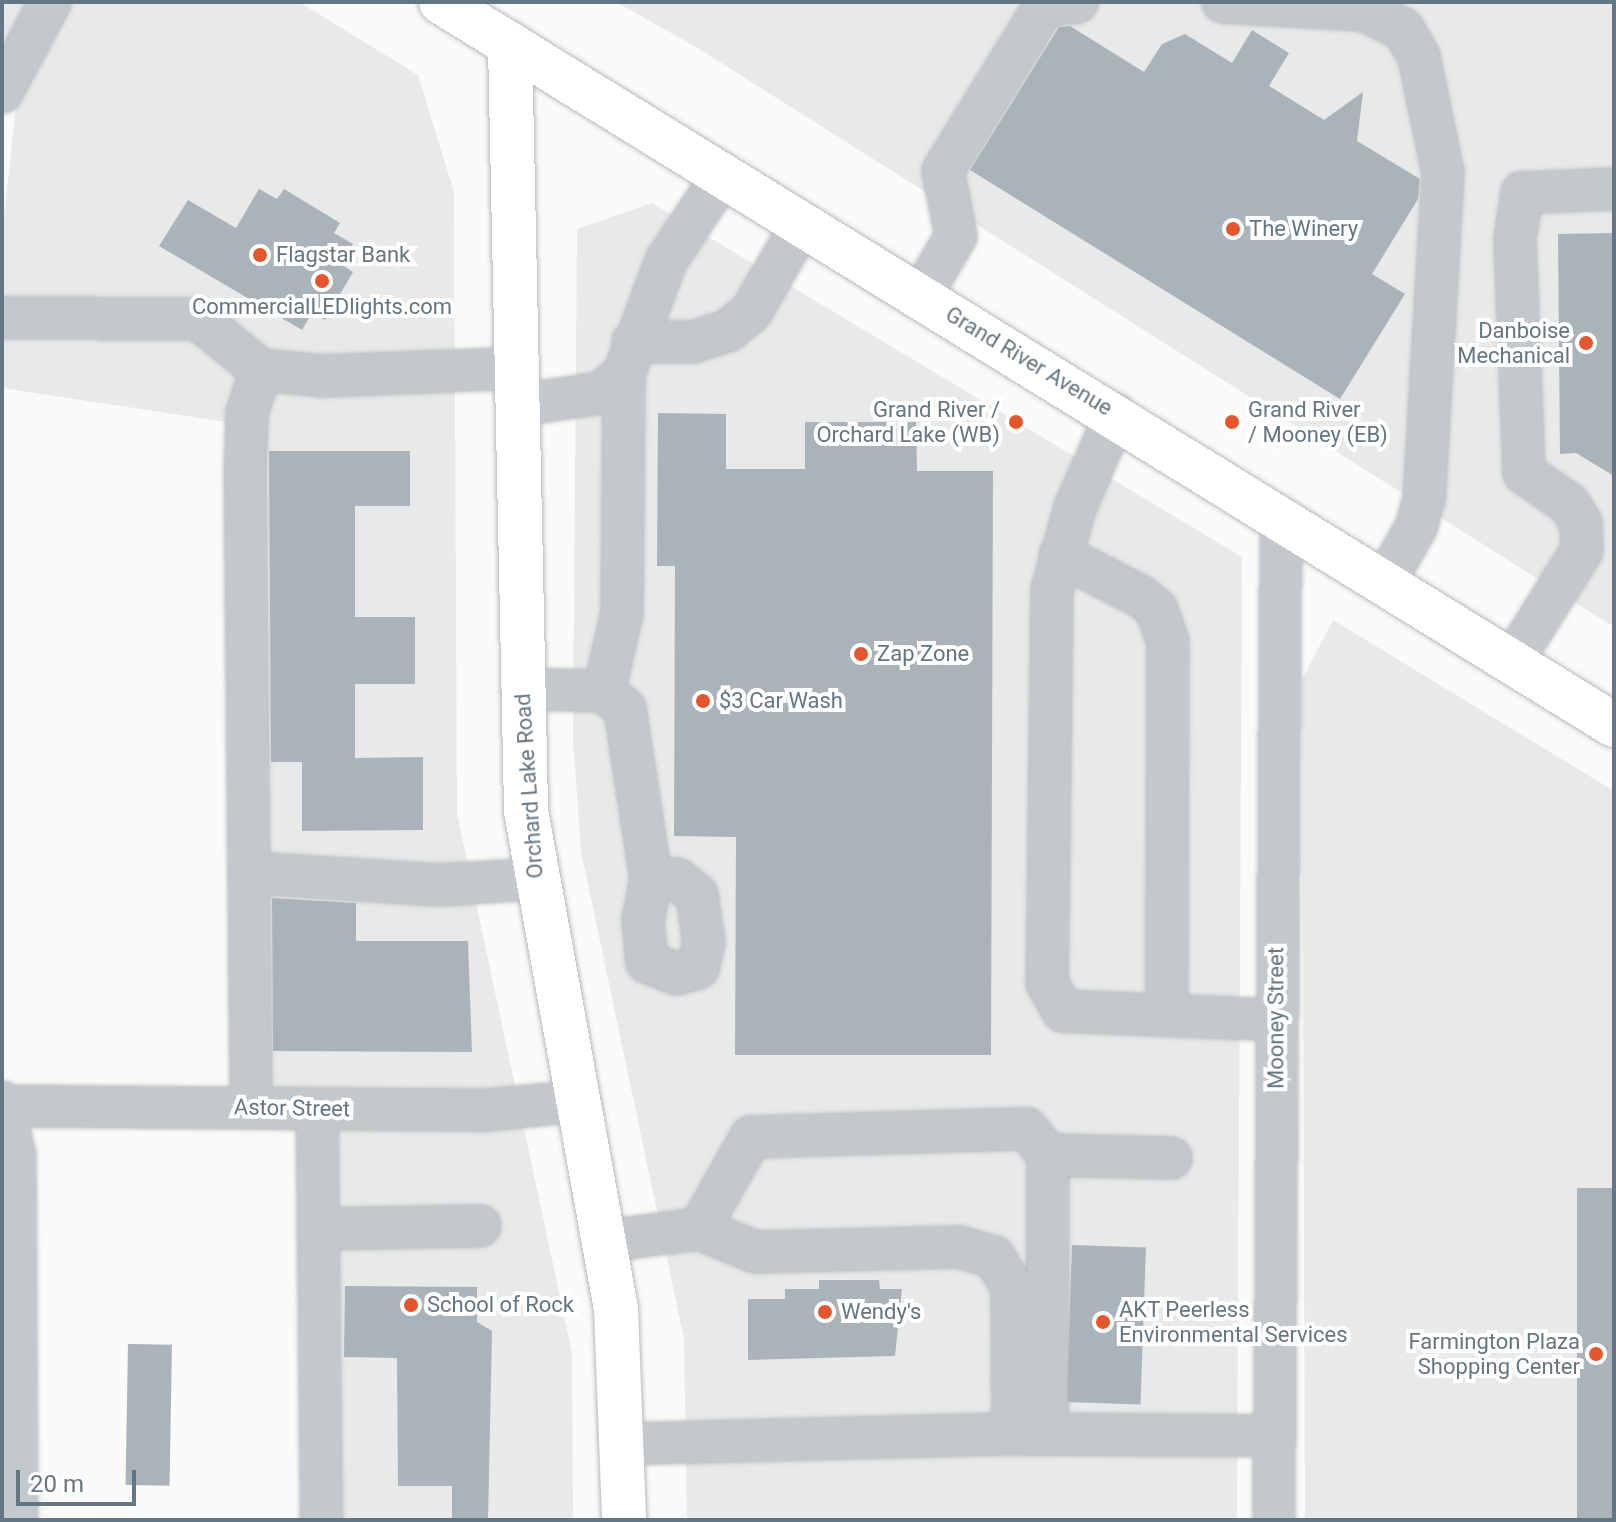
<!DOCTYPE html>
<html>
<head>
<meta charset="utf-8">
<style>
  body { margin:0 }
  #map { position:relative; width:1616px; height:1522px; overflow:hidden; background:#fafaf8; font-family:Roboto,sans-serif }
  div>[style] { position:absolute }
  .built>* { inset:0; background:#e8e9e9 }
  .building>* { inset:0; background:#aab3b9; transform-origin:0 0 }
  .roads { filter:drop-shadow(0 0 2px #b5babe) drop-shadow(0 0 2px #b5babe) }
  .minor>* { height:40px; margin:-20px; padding:0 20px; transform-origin:20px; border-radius:20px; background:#c3c8cc }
  .major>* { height:44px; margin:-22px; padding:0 22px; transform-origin:22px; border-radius:22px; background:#fff }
  .dots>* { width:22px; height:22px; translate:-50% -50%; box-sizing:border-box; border:4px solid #fff; border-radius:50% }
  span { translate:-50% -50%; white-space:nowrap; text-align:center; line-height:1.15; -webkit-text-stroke:8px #fff; paint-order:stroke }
  .poi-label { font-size:22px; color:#657683 }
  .left { translate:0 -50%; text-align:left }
  .right { translate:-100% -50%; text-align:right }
  .street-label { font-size:22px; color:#657683 }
  .frame { position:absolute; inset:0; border:4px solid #657683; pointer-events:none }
  .scale { position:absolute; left:16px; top:1470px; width:120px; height:36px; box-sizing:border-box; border:4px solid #657683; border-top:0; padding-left:10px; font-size:24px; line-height:28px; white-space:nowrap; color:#657683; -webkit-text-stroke:6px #fff; paint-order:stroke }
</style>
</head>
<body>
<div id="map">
  <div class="built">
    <div style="clip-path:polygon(2px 2px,299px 2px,418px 75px,454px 192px,457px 814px,572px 1353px,573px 1520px,318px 1520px,317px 1109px,233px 1108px,233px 423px,2px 388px,2px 236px,22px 49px,2px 36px)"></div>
    <div style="clip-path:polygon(616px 2px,1614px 2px,1614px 627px,696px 47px)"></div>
    <div style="clip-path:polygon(652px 203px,1242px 557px,1237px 1520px,687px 1520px,684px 1339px,581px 851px,573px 741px,577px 229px)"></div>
    <div style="clip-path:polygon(1333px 620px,1614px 791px,1614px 1520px,1305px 1520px,1302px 680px)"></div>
  </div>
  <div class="building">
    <div style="clip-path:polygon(1070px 26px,1144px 72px,1162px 44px,1185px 34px,1232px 63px,1252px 30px,1289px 53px,1269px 86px,1324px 120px,1363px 92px,1357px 141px,1420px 179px,1418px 199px,1372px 274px,1405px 294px,1340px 399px,970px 170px,1059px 27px)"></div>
    <div style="clip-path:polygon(259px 189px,277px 199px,284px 189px,340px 223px,334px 233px,353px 244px,341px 264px,353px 272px,325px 320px,312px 313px,302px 330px,159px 246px,188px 200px,236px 228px)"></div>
    <div style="clip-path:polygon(1614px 233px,1614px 476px,1576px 453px,1560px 454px,1558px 234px)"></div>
    <div style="clip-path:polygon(658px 413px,726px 414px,726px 469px,805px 469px,805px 422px,916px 422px,917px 471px,993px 471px,991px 1055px,735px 1055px,736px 837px,674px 836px,675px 566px,657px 566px)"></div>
    <div style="clip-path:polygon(269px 451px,410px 451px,410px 506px,355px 506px,355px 617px,415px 617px,415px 684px,355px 684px,355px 758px,423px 757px,423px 830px,302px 831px,302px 762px,271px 762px)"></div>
    <div style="clip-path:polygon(272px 898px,356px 903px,356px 941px,468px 941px,472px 1052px,273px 1051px)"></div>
    <div style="left:1577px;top:1188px;width:37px;height:332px"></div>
    <div style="left:1072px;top:1245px;width:74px;height:157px;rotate:2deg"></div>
    <div style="clip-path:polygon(819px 1280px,879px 1280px,880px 1289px,902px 1289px,895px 1356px,748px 1360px,748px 1299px,785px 1299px,785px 1289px,819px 1289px)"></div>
    <div style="clip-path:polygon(345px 1286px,477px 1287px,477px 1322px,492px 1331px,488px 1520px,452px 1520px,452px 1486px,398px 1486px,397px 1358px,344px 1357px)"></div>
    <div style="left:128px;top:1344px;width:44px;height:141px;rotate:1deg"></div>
  </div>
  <div class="roads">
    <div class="minor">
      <div style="left:1223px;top:2px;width:140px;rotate:3.3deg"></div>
      <div style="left:1363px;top:10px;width:44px;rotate:25.4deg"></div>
      <div style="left:1403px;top:29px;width:32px;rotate:60deg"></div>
      <div style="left:1419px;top:57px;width:118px;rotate:78.3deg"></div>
      <div style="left:1443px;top:173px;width:326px;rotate:93.3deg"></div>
      <div style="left:1424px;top:498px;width:30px;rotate:105deg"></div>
      <div style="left:1416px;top:527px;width:63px;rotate:119.4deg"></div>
      <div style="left:2px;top:92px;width:102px;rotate:-61.9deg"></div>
      <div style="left:921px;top:296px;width:69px;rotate:-59.7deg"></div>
      <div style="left:956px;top:236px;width:66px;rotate:-101.3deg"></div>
      <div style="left:943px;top:171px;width:195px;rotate:-58.4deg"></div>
      <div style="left:1045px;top:5px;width:32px;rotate:-5deg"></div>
      <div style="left:2px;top:318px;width:196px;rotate:0.3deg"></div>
      <div style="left:198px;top:319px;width:81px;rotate:39deg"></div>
      <div style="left:261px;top:370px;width:62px;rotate:5.5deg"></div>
      <div style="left:323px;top:376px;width:195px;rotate:-2.3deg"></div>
      <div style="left:633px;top:342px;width:60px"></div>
      <div style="left:693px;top:342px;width:38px;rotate:-18deg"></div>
      <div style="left:729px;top:330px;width:28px;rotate:-39deg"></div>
      <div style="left:751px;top:312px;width:102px;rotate:-59.9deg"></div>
      <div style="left:519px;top:405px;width:83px;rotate:-8.3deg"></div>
      <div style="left:601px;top:393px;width:30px;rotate:-40deg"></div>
      <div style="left:1116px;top:414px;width:103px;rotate:113.6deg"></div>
      <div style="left:1075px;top:508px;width:85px;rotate:105.7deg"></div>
      <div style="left:1052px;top:590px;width:393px;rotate:90.7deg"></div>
      <div style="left:1047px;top:983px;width:32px;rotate:60deg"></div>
      <div style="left:1063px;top:1011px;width:213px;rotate:2.4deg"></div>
      <div style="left:1060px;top:555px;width:92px;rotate:27.1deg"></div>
      <div style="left:1142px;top:597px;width:20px;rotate:41deg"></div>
      <div style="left:1157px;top:610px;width:34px;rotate:71deg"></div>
      <div style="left:1168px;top:642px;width:373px;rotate:90.2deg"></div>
      <div style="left:1512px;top:662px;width:132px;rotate:-58deg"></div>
      <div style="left:1582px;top:550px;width:27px;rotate:-92deg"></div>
      <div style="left:1581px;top:523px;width:22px;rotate:-122deg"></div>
      <div style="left:1569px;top:504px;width:55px;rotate:-145.4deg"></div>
      <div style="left:1524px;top:473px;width:234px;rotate:-92.2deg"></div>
      <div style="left:1515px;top:239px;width:47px;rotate:-81.3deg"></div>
      <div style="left:1522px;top:193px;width:92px;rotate:-2.5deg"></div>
      <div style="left:521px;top:689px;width:83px;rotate:1.4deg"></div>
      <div style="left:604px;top:691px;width:28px;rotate:41deg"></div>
      <div style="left:625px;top:709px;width:172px;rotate:81.3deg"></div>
      <div style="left:651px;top:879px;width:43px;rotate:100.8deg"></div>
      <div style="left:643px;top:921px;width:41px;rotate:84.4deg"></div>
      <div style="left:647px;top:962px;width:31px;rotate:22deg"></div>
      <div style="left:676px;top:974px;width:23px;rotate:-15deg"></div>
      <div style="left:698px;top:968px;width:26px;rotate:-77deg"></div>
      <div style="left:704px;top:943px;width:49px;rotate:-98.3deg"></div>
      <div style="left:697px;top:895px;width:26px;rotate:-141deg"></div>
      <div style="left:677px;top:879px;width:26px;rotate:180deg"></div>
      <div style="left:604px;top:691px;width:80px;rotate:-77deg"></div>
      <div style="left:622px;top:613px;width:239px;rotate:-89.5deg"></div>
      <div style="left:624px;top:374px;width:121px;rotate:-69.6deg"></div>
      <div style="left:666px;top:261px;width:103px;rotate:-56.5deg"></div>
      <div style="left:249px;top:873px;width:191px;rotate:3.6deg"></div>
      <div style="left:440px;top:885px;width:95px;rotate:-3.6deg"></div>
      <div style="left:2px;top:1102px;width:55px;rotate:76.2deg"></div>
      <div style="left:15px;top:1155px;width:365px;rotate:89.7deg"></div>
      <div style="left:2px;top:1106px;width:486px;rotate:0.5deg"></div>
      <div style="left:488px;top:1110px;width:93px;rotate:-5.5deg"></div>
      <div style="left:251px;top:1108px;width:635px;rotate:-90.54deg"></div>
      <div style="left:245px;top:473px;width:60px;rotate:-88.1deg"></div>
      <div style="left:247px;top:413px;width:45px;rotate:-72deg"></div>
      <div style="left:317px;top:1109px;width:411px;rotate:89.4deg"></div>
      <div style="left:1048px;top:1155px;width:123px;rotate:1.4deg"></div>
      <div style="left:318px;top:1229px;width:162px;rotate:-1.1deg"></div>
      <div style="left:699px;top:1229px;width:106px;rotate:-60.5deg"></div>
      <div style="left:751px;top:1137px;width:276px;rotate:-1.7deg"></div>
      <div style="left:1027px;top:1129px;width:33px;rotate:51deg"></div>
      <div style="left:1048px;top:1155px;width:279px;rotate:90.2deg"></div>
      <div style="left:605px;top:1241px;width:95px;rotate:-7.3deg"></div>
      <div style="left:699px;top:1229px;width:61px;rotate:22deg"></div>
      <div style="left:756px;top:1252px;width:203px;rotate:-1.4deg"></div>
      <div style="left:959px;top:1247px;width:36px;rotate:16deg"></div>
      <div style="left:994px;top:1257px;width:35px;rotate:59deg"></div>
      <div style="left:1012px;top:1287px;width:147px;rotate:89.6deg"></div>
      <div style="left:624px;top:1444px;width:389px;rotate:-1.5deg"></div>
      <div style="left:1013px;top:1434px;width:261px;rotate:0.4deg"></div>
      <div style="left:1274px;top:1520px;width:1003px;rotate:-89.6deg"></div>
    </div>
    <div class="major">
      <div style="left:441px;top:2px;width:1378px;rotate:31.65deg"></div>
      <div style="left:510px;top:44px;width:767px;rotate:88.8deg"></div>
      <div style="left:526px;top:811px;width:506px;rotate:79.76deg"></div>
      <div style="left:616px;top:1309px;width:211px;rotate:87.8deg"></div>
    </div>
  </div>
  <div class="dots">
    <div style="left:1233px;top:229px;background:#e4572e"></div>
    <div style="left:260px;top:255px;background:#e4572e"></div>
    <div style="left:322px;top:281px;background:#e4572e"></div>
    <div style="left:1586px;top:343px;background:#e4572e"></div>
    <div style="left:1016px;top:422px;background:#e4572e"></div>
    <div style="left:1232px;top:422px;background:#e4572e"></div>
    <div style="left:861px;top:654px;background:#e4572e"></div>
    <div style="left:703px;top:701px;background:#e4572e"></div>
    <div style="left:411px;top:1305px;background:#e4572e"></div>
    <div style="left:825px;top:1312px;background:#e4572e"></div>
    <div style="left:1103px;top:1322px;background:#e4572e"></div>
    <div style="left:1596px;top:1354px;background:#e4572e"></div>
  </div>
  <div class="poi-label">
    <span class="left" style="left:1249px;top:229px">The Winery</span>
    <span class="left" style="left:276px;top:255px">Flagstar Bank</span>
    <span style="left:322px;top:307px">CommercialLEDlights.com</span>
    <span class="right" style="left:1570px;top:343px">Danboise<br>Mechanical</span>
    <span class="right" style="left:1000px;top:422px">Grand River /<br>Orchard Lake (WB)</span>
    <span class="left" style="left:1248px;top:422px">Grand River<br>/ Mooney (EB)</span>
    <span class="left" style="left:877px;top:654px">Zap Zone</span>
    <span class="left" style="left:719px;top:701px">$3 Car Wash</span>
    <span class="left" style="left:427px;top:1305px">School of Rock</span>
    <span class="left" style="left:1119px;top:1322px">AKT Peerless<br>Environmental Services</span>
    <span class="left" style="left:841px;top:1312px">Wendy's</span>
    <span class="right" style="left:1580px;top:1354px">Farmington Plaza<br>Shopping Center</span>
  </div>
  <div class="street-label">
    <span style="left:1029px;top:361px;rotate:31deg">Grand River Avenue</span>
    <span style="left:529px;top:786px;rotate:-94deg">Orchard Lake Road</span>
    <span style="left:1276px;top:1018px;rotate:-90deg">Mooney Street</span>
    <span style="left:292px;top:1108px;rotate:1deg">Astor Street</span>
  </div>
  <div class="frame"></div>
  <div class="scale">20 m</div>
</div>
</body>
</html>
